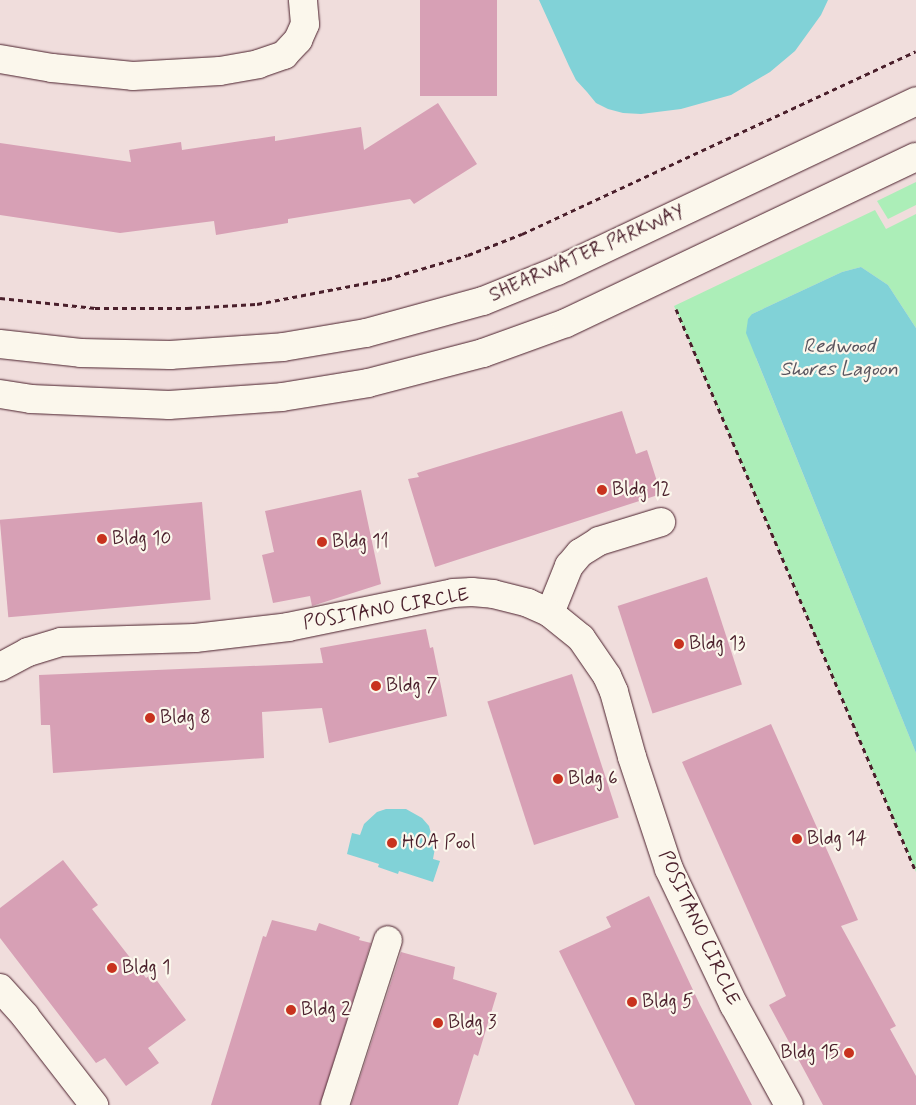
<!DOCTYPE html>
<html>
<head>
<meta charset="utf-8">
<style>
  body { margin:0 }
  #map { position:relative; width:916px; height:1105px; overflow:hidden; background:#f0dddc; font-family:Mynerve,sans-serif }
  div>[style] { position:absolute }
  .green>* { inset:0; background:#aceeb8 }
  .water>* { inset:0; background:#81d2d7 }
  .building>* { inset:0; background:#d7a0b5; transform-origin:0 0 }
  .path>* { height:3px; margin-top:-1.5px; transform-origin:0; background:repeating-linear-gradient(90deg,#4a1f2b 0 5px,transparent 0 9px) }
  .roads { filter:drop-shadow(0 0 1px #4a1f2b) drop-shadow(0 0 1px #4a1f2b) }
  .street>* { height:28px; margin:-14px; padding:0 14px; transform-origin:14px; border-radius:14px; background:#fbf7ec }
  .secondary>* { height:28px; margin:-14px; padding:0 14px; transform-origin:14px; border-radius:14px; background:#fbf7ec }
  .dots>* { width:14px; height:14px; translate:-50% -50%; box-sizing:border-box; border:2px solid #fbf7ec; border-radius:50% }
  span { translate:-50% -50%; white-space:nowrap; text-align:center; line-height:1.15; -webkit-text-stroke:4.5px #fbf7ec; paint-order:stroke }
  .street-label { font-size:19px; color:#4a1f2b }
  .poi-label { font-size:19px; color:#4a1f2b }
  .left { translate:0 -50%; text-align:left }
  .right { translate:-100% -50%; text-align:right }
  .water-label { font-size:20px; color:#5a555f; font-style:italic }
</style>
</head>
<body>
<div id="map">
  <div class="green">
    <div style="clip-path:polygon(916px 182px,916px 205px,888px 219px,877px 201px)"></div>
    <div style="clip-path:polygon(875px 210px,886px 229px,916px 214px,916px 328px,888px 285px,861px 267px,842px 272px,752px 314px,756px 358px,916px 753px,916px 872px,674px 306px)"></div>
  </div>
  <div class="water">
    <div style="clip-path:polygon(539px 0,828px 0,821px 15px,795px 51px,770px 72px,731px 95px,681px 109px,641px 114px,623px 113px,608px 109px,596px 103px,587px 92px,576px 80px,569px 66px)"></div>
    <div style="clip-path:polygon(861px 267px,888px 285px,916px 328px,916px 753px,746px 333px,748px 319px,752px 314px,842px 272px)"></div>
    <div style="clip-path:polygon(386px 809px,406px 809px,422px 818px,429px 826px,435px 848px,433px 859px,440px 861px,433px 882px,399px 871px,398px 874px,378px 867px,379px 864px,347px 854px,352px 833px,360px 835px,364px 824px,377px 812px)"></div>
  </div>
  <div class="building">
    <div style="left:420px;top:0;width:77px;height:96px"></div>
    <div style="clip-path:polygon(438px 103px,477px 164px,414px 204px,410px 199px,288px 219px,288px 223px,216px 235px,214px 221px,120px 233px,0 215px,0 143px,131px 162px,129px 150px,181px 142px,182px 150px,275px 136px,275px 141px,361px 127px,364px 150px)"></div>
    <div style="clip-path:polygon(622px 411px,636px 454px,647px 450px,661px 494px,435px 567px,408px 479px,419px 477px,417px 473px)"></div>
    <div style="clip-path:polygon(361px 490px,381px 584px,312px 606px,310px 596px,273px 603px,262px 555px,274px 552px,265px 511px)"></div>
    <div style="left:202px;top:502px;width:98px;height:203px;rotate:85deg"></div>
    <div style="left:707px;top:577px;width:113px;height:94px;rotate:72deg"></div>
    <div style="clip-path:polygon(426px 629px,430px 648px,433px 647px,447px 716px,329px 743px,322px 708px,262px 712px,264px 758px,53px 773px,50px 725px,41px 725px,39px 675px,323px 663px,320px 648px)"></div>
    <div style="left:572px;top:674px;width:151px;height:89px;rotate:72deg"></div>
    <div style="clip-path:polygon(771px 724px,858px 920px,841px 926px,896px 1026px,890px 1029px,916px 1076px,916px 1105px,823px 1105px,769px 1005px,786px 996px,682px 762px)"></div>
    <div style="clip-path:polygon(63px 860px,98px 905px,92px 909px,146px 978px,152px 974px,186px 1020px,148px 1048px,159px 1063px,126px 1086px,105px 1058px,96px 1063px,0 938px,0 908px)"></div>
    <div style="clip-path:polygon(649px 896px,700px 1005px,752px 1105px,635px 1105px,559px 951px,611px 927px,606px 917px)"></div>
    <div style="clip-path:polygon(272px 920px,316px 931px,319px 923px,360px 937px,359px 940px,371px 943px,320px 1105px,211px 1105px,263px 936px,266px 937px)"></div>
    <div style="clip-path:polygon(401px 952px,455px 967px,453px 979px,497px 993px,478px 1056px,474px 1054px,458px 1105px,351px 1105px)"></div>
  </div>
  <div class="path">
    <div style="left:0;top:298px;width:96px;rotate:6deg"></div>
    <div style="left:95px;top:308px;width:92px"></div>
    <div style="left:187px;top:308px;width:70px;rotate:-3.3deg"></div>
    <div style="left:257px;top:304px;width:132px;rotate:-10.9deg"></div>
    <div style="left:387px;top:279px;width:84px;rotate:-16.5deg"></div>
    <div style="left:468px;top:255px;width:58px;rotate:-21.3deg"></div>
    <div style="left:522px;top:234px;width:434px;rotate:-24.9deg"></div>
    <div style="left:676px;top:309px;width:612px;rotate:66.91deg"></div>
  </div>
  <div class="roads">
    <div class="street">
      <div style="left:0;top:59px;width:53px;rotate:9.8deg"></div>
      <div style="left:52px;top:68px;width:81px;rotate:5.6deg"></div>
      <div style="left:133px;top:76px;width:87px;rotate:-3.3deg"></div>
      <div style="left:220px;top:71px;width:39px;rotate:-10deg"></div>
      <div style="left:258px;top:64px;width:28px;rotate:-19deg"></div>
      <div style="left:284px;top:55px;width:21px;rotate:-47deg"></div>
      <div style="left:298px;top:40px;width:17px;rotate:-66deg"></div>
      <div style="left:305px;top:24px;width:24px;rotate:-95deg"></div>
      <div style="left:550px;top:613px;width:51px;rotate:-68deg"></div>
      <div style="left:569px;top:566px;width:17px;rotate:-50deg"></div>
      <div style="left:580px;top:553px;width:22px;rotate:-32deg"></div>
      <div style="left:599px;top:541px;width:65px;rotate:-17deg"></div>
      <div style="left:0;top:667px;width:32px;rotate:-28deg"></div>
      <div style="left:28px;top:652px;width:34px;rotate:-17deg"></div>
      <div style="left:61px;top:642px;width:134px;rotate:-1.7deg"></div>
      <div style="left:195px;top:638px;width:94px;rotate:-6.7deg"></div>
      <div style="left:288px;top:627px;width:168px;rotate:-11.6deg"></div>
      <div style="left:453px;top:593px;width:19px;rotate:-3deg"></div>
      <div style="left:472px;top:592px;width:21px;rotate:5deg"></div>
      <div style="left:493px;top:594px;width:36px;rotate:14deg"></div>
      <div style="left:528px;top:603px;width:24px;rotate:24deg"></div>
      <div style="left:550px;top:613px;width:40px;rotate:39deg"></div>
      <div style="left:581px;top:638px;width:46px;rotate:55.6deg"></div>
      <div style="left:607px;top:676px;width:17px;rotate:66deg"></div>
      <div style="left:614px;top:692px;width:67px;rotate:74.5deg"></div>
      <div style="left:632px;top:757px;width:118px;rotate:71.7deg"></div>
      <div style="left:669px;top:869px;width:151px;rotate:64.5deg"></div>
      <div style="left:734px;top:1005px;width:114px;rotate:61.2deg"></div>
      <div style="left:0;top:988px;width:38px;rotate:48deg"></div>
      <div style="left:25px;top:1016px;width:113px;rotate:52.2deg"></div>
      <div style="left:335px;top:1105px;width:173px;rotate:-72.2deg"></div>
    </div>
    <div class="secondary">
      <div style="left:0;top:344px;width:81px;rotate:6.3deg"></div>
      <div style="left:81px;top:353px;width:89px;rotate:1.3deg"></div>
      <div style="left:170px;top:355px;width:113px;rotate:-4deg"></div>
      <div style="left:283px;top:347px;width:84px;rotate:-9.6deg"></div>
      <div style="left:366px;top:333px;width:121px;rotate:-15.3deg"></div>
      <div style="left:483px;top:301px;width:80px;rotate:-22.1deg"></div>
      <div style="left:557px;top:271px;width:397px;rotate:-25.3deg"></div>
      <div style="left:0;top:394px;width:31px;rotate:9deg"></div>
      <div style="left:31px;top:399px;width:138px;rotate:2.5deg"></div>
      <div style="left:169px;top:405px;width:113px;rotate:-4deg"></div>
      <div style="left:282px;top:397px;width:87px;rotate:-9.2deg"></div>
      <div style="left:368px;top:383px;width:119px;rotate:-14.6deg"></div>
      <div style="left:483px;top:353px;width:88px;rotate:-19.9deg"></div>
      <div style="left:566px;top:323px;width:387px;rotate:-25.4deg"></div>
    </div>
  </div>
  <div class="dots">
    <div style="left:602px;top:490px;background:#c8321e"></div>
    <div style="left:102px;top:539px;background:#c8321e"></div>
    <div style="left:322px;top:542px;background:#c8321e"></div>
    <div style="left:679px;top:644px;background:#c8321e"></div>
    <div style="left:376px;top:686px;background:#c8321e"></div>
    <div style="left:150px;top:718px;background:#c8321e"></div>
    <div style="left:558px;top:779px;background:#c8321e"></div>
    <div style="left:797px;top:839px;background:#c8321e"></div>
    <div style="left:392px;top:843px;background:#c8321e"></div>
    <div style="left:112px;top:968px;background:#c8321e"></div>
    <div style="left:632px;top:1002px;background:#c8321e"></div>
    <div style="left:291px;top:1010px;background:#c8321e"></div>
    <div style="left:438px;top:1023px;background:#c8321e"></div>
    <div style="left:849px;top:1053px;background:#c8321e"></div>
  </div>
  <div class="street-label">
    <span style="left:587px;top:254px;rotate:-24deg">SHEARWATER PARKWAY</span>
    <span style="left:386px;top:609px;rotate:-10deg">POSITANO CIRCLE</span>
    <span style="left:699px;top:928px;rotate:65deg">POSITANO CIRCLE</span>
  </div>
  <div class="poi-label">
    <span class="left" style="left:612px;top:490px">Bldg 12</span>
    <span class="left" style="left:112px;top:539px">Bldg 10</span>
    <span class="left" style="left:332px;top:542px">Bldg 11</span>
    <span class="left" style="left:689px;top:644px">Bldg 13</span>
    <span class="left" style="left:386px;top:686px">Bldg 7</span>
    <span class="left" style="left:160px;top:718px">Bldg 8</span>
    <span class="left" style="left:568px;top:779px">Bldg 6</span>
    <span class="left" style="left:807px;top:839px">Bldg 14</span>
    <span class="left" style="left:402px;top:843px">HOA Pool</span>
    <span class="left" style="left:122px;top:968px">Bldg 1</span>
    <span class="left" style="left:642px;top:1002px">Bldg 5</span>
    <span class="left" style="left:301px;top:1010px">Bldg 2</span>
    <span class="left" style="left:448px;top:1023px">Bldg 3</span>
    <span class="right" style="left:839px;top:1053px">Bldg 15</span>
  </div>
  <div class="water-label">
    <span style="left:839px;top:358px">Redwood<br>Shores Lagoon</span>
  </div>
</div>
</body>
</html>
